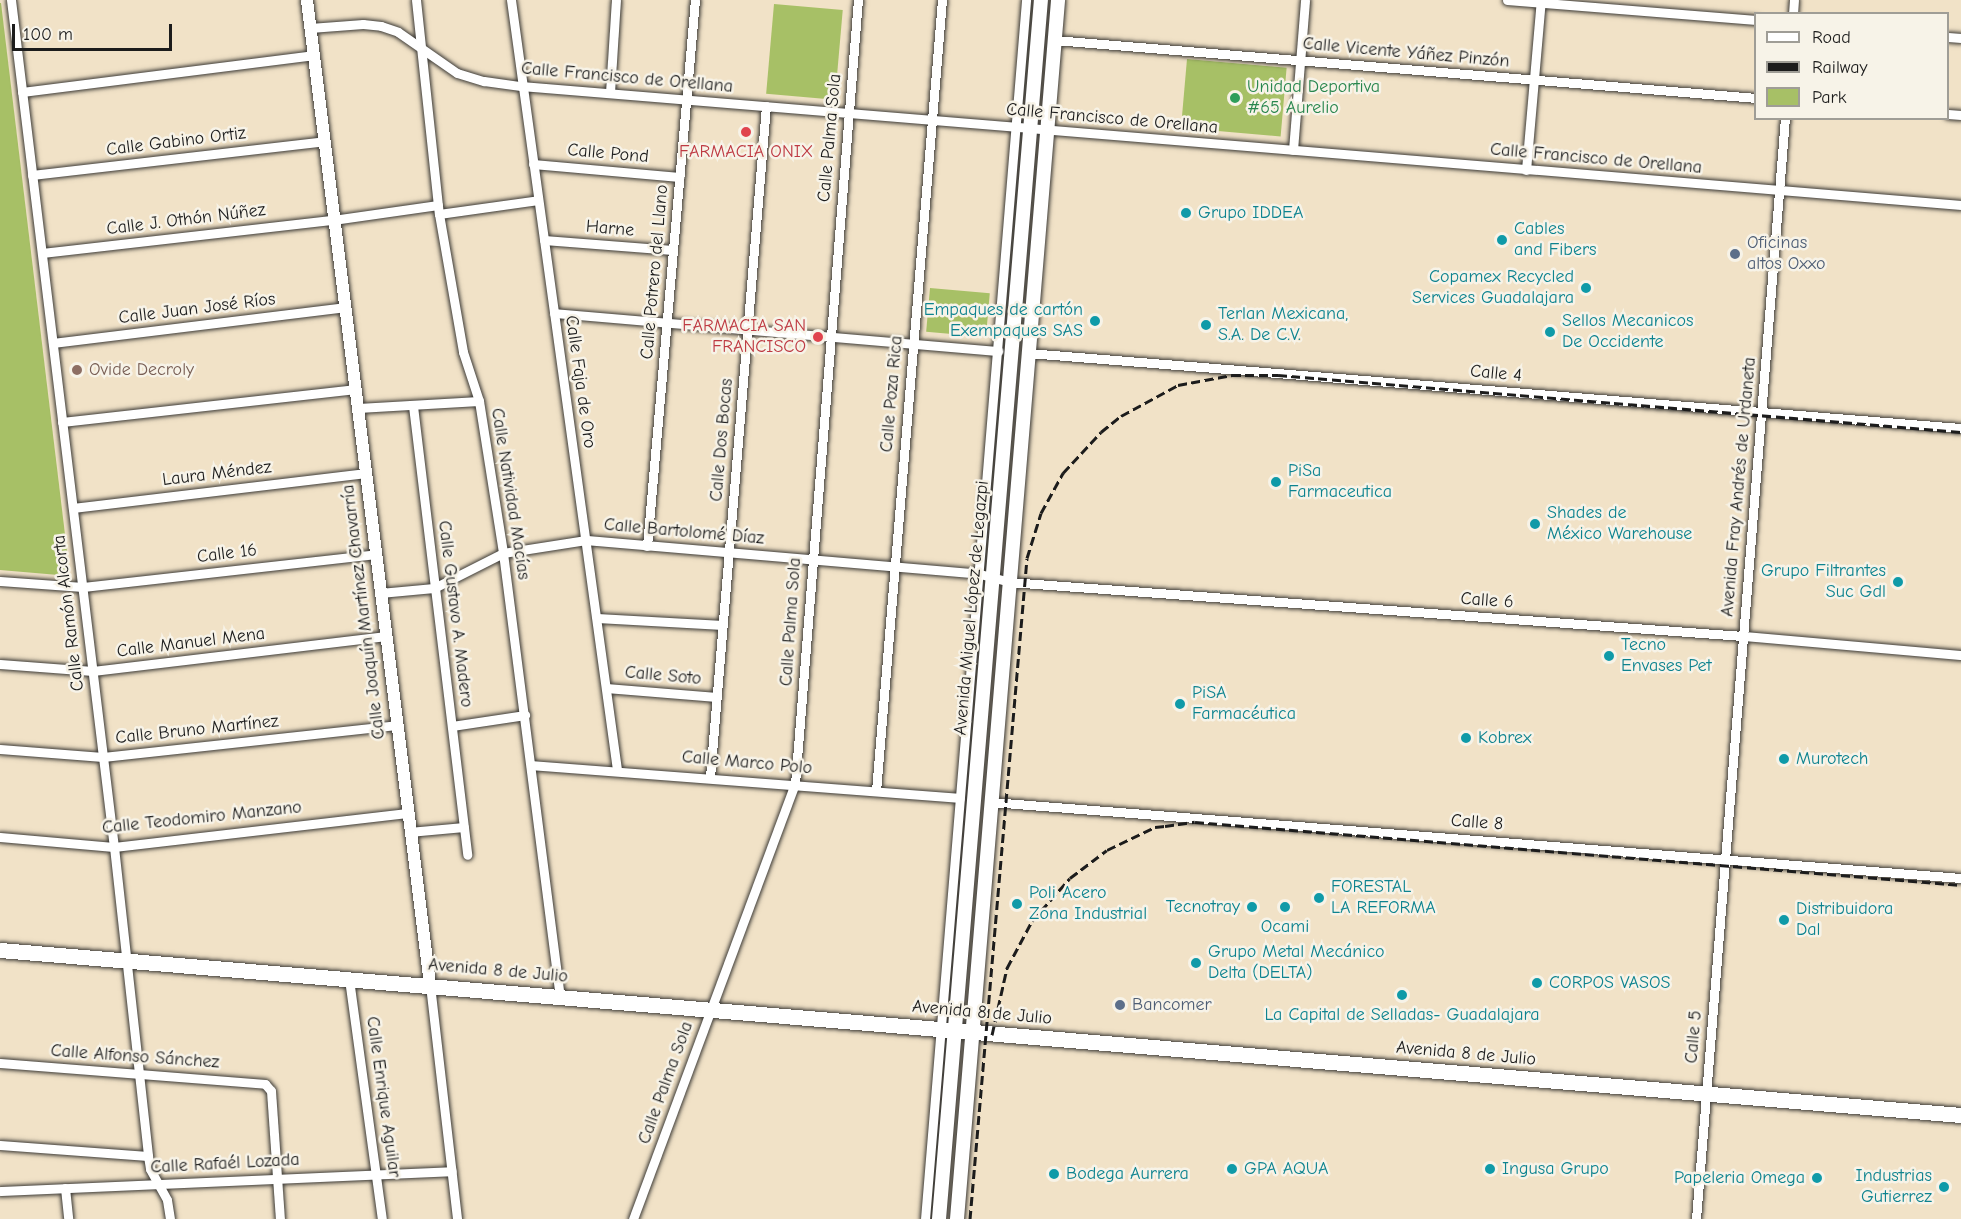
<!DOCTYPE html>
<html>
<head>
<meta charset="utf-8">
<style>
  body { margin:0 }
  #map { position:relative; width:1961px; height:1219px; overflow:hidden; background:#f1e2c7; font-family:"Comic Neue",sans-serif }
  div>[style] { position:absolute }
  .green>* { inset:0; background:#a7c066; transform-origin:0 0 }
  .roads { filter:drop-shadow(0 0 2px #3c3a36) drop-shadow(0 0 2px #3c3a36) }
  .minor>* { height:9px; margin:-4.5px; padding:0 4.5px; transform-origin:4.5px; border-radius:4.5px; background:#fff }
  .tertiary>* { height:12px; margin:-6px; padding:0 6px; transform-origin:6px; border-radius:6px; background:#fff }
  .secondary>* { height:14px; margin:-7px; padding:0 7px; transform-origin:7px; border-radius:7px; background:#fff }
  .primary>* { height:15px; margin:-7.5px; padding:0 7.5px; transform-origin:7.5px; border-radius:7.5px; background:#fff }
  .rail>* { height:3px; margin-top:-1.5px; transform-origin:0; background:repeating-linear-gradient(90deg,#1c1c1c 0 9px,transparent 0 13.5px) }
  .dots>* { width:16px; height:16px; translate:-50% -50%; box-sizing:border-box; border:3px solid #f7f3e8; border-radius:50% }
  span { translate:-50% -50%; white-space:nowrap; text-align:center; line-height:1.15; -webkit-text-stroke:5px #f7f3e8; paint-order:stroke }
  .street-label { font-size:18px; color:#1c1c1c }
  .leisure-label { font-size:18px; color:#27864d }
  .left { translate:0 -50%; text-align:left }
  .health-label { font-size:18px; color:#be3a42 }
  .right { translate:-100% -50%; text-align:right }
  .culture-label { font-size:18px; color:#0d838f }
  .service-label { font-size:18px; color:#4e5e75 }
  .education-label { font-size:18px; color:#785e54 }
  .legend { position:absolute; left:1754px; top:12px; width:195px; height:108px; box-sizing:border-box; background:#f7f3e8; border:2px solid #9f9d96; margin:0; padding:8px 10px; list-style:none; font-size:18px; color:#1c1c1c }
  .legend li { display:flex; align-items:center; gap:12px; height:30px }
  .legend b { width:30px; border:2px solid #9f9d96 }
  .scale { position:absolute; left:12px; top:24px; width:160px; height:27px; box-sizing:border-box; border:3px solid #1c1c1c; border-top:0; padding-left:8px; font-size:18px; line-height:21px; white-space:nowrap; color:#1c1c1c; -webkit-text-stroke:4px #f7f3e8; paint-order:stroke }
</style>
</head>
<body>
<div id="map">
  <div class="green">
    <div style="clip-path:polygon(0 3px,1px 3px,70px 576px,0 570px)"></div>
    <div style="left:774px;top:4px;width:69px;height:90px;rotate:5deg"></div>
    <div style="left:1187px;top:59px;width:100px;height:69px;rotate:5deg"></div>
    <div style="left:930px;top:288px;width:60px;height:44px;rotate:5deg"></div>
  </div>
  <div class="roads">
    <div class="minor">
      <div style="left:11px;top:0;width:853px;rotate:83.07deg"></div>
      <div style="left:114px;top:847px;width:311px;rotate:83.7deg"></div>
      <div style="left:148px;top:1156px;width:13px;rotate:81deg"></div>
      <div style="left:150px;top:1169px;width:35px;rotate:61deg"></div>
      <div style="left:167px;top:1200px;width:19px;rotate:81deg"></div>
      <div style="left:416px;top:0;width:215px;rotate:83.9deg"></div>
      <div style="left:439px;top:214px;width:140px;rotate:80.1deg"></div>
      <div style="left:463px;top:352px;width:52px;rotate:71.9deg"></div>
      <div style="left:479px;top:401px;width:154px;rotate:81deg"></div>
      <div style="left:503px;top:553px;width:447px;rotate:82.7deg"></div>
      <div style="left:511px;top:0;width:777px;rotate:82.16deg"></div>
      <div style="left:1507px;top:0;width:250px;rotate:4.6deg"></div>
      <div style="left:1793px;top:14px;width:14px;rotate:-86deg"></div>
      <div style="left:310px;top:28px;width:53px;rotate:-4.3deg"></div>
      <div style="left:363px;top:24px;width:18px;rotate:6deg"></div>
      <div style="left:381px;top:26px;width:18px;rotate:19deg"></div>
      <div style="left:398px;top:32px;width:72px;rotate:34.8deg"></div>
      <div style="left:457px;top:73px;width:28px;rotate:17deg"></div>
      <div style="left:484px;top:81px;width:37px;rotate:8deg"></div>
      <div style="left:521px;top:86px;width:1445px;rotate:4.72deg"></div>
      <div style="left:1948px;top:37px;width:13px;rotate:4deg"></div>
      <div style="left:1054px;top:40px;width:704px;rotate:4.72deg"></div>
      <div style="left:22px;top:92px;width:293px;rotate:-7.2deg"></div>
      <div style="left:610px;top:92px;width:92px;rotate:-86.3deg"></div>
      <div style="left:1948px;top:114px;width:13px;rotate:4deg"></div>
      <div style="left:1293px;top:150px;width:150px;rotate:-85.4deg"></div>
      <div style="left:533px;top:164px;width:147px;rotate:5.1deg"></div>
      <div style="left:1526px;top:170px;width:171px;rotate:-85deg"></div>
      <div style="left:32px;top:175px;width:294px;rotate:-6.6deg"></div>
      <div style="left:439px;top:214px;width:100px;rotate:-8deg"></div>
      <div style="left:544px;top:240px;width:129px;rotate:4.4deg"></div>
      <div style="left:42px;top:253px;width:293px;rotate:-6.5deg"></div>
      <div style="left:333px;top:220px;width:106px;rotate:-8.1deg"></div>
      <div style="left:554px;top:313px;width:446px;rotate:4.9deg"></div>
      <div style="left:53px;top:343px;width:295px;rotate:-7deg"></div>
      <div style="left:1028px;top:353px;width:936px;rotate:4.6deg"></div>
      <div style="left:413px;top:406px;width:452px;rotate:83.1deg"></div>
      <div style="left:358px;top:408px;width:121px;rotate:-3.3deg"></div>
      <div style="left:62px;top:422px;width:296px;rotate:-6.4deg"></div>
      <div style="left:73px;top:508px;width:295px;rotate:-6.8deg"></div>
      <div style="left:647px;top:546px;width:548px;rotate:-84.98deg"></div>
      <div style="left:0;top:581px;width:83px;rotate:4.1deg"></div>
      <div style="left:83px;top:587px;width:295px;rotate:-6.4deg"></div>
      <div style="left:380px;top:593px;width:54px;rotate:-5.3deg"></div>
      <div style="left:434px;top:588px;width:77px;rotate:-26.9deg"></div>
      <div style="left:503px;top:553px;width:84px;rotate:-8.9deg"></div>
      <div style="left:586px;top:540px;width:395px;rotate:4.9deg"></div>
      <div style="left:980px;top:574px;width:30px;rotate:15deg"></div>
      <div style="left:1009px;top:582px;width:736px;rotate:4.21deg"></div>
      <div style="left:1743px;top:636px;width:219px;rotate:5deg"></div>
      <div style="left:597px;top:618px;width:126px;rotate:3.2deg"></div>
      <div style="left:0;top:664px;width:93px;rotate:4.3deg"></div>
      <div style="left:93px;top:671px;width:295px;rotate:-6.8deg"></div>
      <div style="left:606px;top:688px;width:111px;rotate:4.6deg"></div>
      <div style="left:452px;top:726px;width:74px;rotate:-8.6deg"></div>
      <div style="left:0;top:749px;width:103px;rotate:4.4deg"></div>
      <div style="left:103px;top:757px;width:295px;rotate:-6.2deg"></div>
      <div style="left:531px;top:765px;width:430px;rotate:4.4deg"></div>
      <div style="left:710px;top:777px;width:673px;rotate:-85.23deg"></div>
      <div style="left:876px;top:791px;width:794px;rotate:-85.23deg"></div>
      <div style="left:991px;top:802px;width:973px;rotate:4.48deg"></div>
      <div style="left:409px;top:832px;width:55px;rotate:-5.2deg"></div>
      <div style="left:0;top:837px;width:114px;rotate:5deg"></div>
      <div style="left:114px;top:847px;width:295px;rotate:-6.6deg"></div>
      <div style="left:349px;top:979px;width:242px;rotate:82.2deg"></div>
      <div style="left:430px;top:985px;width:236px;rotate:83.4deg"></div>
      <div style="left:0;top:1063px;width:266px;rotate:4.5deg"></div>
      <div style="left:265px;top:1084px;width:9px;rotate:49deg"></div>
      <div style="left:271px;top:1091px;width:128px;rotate:86deg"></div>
      <div style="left:0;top:1145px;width:148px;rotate:4.3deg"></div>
      <div style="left:65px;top:1188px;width:31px;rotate:84deg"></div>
      <div style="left:0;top:1191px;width:452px;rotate:-2.5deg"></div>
      <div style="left:633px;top:1219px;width:464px;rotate:-69.6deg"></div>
      <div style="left:795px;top:784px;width:787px;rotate:-85.41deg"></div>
      <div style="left:925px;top:1219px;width:1223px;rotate:-85.26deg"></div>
      <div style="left:1696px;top:1219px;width:1105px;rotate:-85.38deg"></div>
    </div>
    <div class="tertiary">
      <div style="left:307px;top:0;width:993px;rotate:82.88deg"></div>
    </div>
    <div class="secondary">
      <div style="left:939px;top:1219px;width:1223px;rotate:-85.22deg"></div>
      <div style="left:957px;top:1219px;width:1223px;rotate:-85.26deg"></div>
    </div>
    <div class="primary">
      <div style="left:0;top:950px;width:1968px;rotate:4.81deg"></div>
    </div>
  </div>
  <div class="rail">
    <div style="left:992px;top:1035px;width:69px;rotate:-77.4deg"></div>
    <div style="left:1007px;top:968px;width:53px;rotate:-62deg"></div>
    <div style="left:1032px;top:921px;width:57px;rotate:-48.5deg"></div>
    <div style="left:1070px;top:878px;width:46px;rotate:-37.1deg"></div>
    <div style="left:1107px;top:850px;width:53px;rotate:-25.6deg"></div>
    <div style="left:1155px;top:827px;width:10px;rotate:-6deg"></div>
    <div style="left:1165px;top:826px;width:30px;rotate:-8deg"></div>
    <div style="left:1195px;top:822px;width:769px;rotate:4.7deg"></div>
    <div style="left:970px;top:1219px;width:663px;rotate:-85.07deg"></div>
    <div style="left:1027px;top:558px;width:47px;rotate:-72.7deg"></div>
    <div style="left:1041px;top:513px;width:46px;rotate:-61.2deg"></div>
    <div style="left:1063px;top:473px;width:56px;rotate:-47.2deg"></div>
    <div style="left:1101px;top:432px;width:26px;rotate:-39deg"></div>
    <div style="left:1121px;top:416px;width:65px;rotate:-28.5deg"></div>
    <div style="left:1178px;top:385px;width:55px;rotate:-10.5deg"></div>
    <div style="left:1232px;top:375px;width:46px"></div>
    <div style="left:1278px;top:375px;width:685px;rotate:4.77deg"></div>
  </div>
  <div class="dots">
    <div style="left:1235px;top:98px;background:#2e9e5b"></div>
    <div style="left:746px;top:132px;background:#e0444e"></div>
    <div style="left:1186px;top:213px;background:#0f9aa8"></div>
    <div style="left:1502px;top:240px;background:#0f9aa8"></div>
    <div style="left:1735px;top:254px;background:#5c6f8a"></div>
    <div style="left:1586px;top:288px;background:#0f9aa8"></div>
    <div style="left:1095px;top:321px;background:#0f9aa8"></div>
    <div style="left:1206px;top:325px;background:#0f9aa8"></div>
    <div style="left:1550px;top:332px;background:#0f9aa8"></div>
    <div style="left:818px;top:337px;background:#e0444e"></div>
    <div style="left:77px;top:370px;background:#8d6e63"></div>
    <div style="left:1276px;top:482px;background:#0f9aa8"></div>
    <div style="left:1535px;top:524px;background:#0f9aa8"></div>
    <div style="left:1898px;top:582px;background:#0f9aa8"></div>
    <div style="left:1609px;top:656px;background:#0f9aa8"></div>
    <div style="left:1180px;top:704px;background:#0f9aa8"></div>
    <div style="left:1466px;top:738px;background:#0f9aa8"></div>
    <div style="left:1784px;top:759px;background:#0f9aa8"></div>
    <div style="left:1319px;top:898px;background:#0f9aa8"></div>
    <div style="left:1017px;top:904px;background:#0f9aa8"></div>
    <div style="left:1252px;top:907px;background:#0f9aa8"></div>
    <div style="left:1285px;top:907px;background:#0f9aa8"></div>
    <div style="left:1784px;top:920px;background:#0f9aa8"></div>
    <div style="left:1196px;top:963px;background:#0f9aa8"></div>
    <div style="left:1537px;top:983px;background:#0f9aa8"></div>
    <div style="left:1402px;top:995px;background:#0f9aa8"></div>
    <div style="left:1120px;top:1005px;background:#5c6f8a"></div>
    <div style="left:1232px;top:1169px;background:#0f9aa8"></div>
    <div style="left:1490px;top:1169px;background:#0f9aa8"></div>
    <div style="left:1054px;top:1174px;background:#0f9aa8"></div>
    <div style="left:1817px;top:1178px;background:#0f9aa8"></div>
    <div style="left:1944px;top:1187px;background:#0f9aa8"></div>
  </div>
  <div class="street-label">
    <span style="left:1406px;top:53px;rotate:5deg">Calle Vicente Yáñez Pinzón</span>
    <span style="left:627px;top:78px;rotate:5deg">Calle Francisco de Orellana</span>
    <span style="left:1112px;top:119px;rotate:5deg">Calle Francisco de Orellana</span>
    <span style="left:830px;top:138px;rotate:-85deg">Calle Palma Sola</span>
    <span style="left:176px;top:142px;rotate:-7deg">Calle Gabino Ortiz</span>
    <span style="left:608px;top:154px;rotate:5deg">Calle Pond</span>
    <span style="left:1596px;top:159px;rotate:5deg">Calle Francisco de Orellana</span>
    <span style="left:186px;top:220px;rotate:-7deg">Calle J. Othón Núñez</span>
    <span style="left:610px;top:229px;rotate:5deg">Harne</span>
    <span style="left:655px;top:272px;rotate:-85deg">Calle Potrero del Llano</span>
    <span style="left:197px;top:309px;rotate:-7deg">Calle Juan José Ríos</span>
    <span style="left:1496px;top:374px;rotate:5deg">Calle 4</span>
    <span style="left:580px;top:382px;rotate:82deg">Calle Faja de Oro</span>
    <span style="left:892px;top:394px;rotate:-85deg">Calle Poza Rica</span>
    <span style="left:722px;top:440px;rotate:-85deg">Calle Dos Bocas</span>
    <span style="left:217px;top:474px;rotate:-7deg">Laura Méndez</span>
    <span style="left:1739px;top:487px;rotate:-85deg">Avenida Fray Andrés de Urdaneta</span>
    <span style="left:510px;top:494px;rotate:81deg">Calle Natividad Macías</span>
    <span style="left:684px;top:532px;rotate:5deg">Calle Bartolomé Díaz</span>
    <span style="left:227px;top:554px;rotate:-7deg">Calle 16</span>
    <span style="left:1487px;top:601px;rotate:4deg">Calle 6</span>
    <span style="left:972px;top:608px;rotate:-85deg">Avenida Miguel López de Legazpi</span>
    <span style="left:364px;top:612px;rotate:-97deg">Calle Joaquín Martínez Chavarría</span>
    <span style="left:69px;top:613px;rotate:-97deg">Calle Ramón Alcorta</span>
    <span style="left:455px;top:614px;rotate:83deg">Calle Gustavo A. Madero</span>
    <span style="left:791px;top:622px;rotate:-86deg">Calle Palma Sola</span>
    <span style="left:191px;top:643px;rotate:-7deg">Calle Manuel Mena</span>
    <span style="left:663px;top:676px;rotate:5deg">Calle Soto</span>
    <span style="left:197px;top:730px;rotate:-6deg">Calle Bruno Martínez</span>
    <span style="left:747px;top:763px;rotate:5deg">Calle Marco Polo</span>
    <span style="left:202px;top:818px;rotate:-6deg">Calle Teodomiro Manzano</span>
    <span style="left:1477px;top:823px;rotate:4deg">Calle 8</span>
    <span style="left:498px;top:971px;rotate:5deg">Avenida 8 de Julio</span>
    <span style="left:982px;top:1013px;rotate:5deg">Avenida 8 de Julio</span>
    <span style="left:1694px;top:1037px;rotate:-85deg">Calle 5</span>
    <span style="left:1466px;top:1054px;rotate:5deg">Avenida 8 de Julio</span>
    <span style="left:135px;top:1057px;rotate:4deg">Calle Alfonso Sánchez</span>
    <span style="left:666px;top:1083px;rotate:-70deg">Calle Palma Sola</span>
    <span style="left:383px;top:1097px;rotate:82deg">Calle Enrique Aguilar</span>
    <span style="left:225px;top:1164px;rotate:-3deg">Calle Rafaél Lozada</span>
  </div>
  <div class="leisure-label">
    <span class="left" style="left:1247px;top:98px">Unidad Deportiva<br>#65 Aurelio</span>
  </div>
  <div class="health-label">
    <span style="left:746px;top:152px">FARMACIA ONIX</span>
    <span class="right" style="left:806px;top:337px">FARMACIA SAN<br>FRANCISCO</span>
  </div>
  <div class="culture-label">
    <span class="left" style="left:1198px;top:213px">Grupo IDDEA</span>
    <span class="left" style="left:1514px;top:240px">Cables<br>and Fibers</span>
    <span class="right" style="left:1574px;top:288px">Copamex Recycled<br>Services Guadalajara</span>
    <span class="right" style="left:1083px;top:321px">Empaques de cartón<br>Exempaques SAS</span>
    <span class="left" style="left:1218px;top:325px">Terlan Mexicana,<br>S.A. De C.V.</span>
    <span class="left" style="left:1562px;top:332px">Sellos Mecanicos<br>De Occidente</span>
    <span class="left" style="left:1288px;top:482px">PiSa<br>Farmaceutica</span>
    <span class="left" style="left:1547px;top:524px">Shades de<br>México Warehouse</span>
    <span class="right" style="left:1886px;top:582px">Grupo Filtrantes<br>Suc Gdl</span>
    <span class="left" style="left:1621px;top:656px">Tecno<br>Envases Pet</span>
    <span class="left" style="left:1192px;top:704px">PiSA<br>Farmacéutica</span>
    <span class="left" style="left:1478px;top:738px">Kobrex</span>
    <span class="left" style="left:1796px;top:759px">Murotech</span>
    <span class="left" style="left:1331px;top:898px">FORESTAL<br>LA REFORMA</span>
    <span class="left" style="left:1029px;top:904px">Poli Acero<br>Zona Industrial</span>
    <span class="right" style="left:1240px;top:907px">Tecnotray</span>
    <span class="left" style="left:1796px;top:920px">Distribuidora<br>Dal</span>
    <span style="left:1285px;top:927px">Ocami</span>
    <span class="left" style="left:1208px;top:963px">Grupo Metal Mecánico<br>Delta (DELTA)</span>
    <span class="left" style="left:1549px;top:983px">CORPOS VASOS</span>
    <span style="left:1402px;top:1015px">La Capital de Selladas- Guadalajara</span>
    <span class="left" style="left:1244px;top:1169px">GPA AQUA</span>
    <span class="left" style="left:1502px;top:1169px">Ingusa Grupo</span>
    <span class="left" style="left:1066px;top:1174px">Bodega Aurrera</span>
    <span class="right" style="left:1932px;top:1187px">Industrias<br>Gutierrez</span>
    <span class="right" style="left:1805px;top:1178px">Papeleria Omega</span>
  </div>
  <div class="service-label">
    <span class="left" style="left:1747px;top:254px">Oficinas<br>altos Oxxo</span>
    <span class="left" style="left:1132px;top:1005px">Bancomer</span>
  </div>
  <div class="education-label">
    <span class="left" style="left:89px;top:370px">Ovide Decroly</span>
  </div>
  <ul class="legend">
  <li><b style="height:8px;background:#fff"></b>Road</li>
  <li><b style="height:8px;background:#1c1c1c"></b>Railway</li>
  <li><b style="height:16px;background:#a7c066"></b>Park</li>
  </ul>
  <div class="scale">100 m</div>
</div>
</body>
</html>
